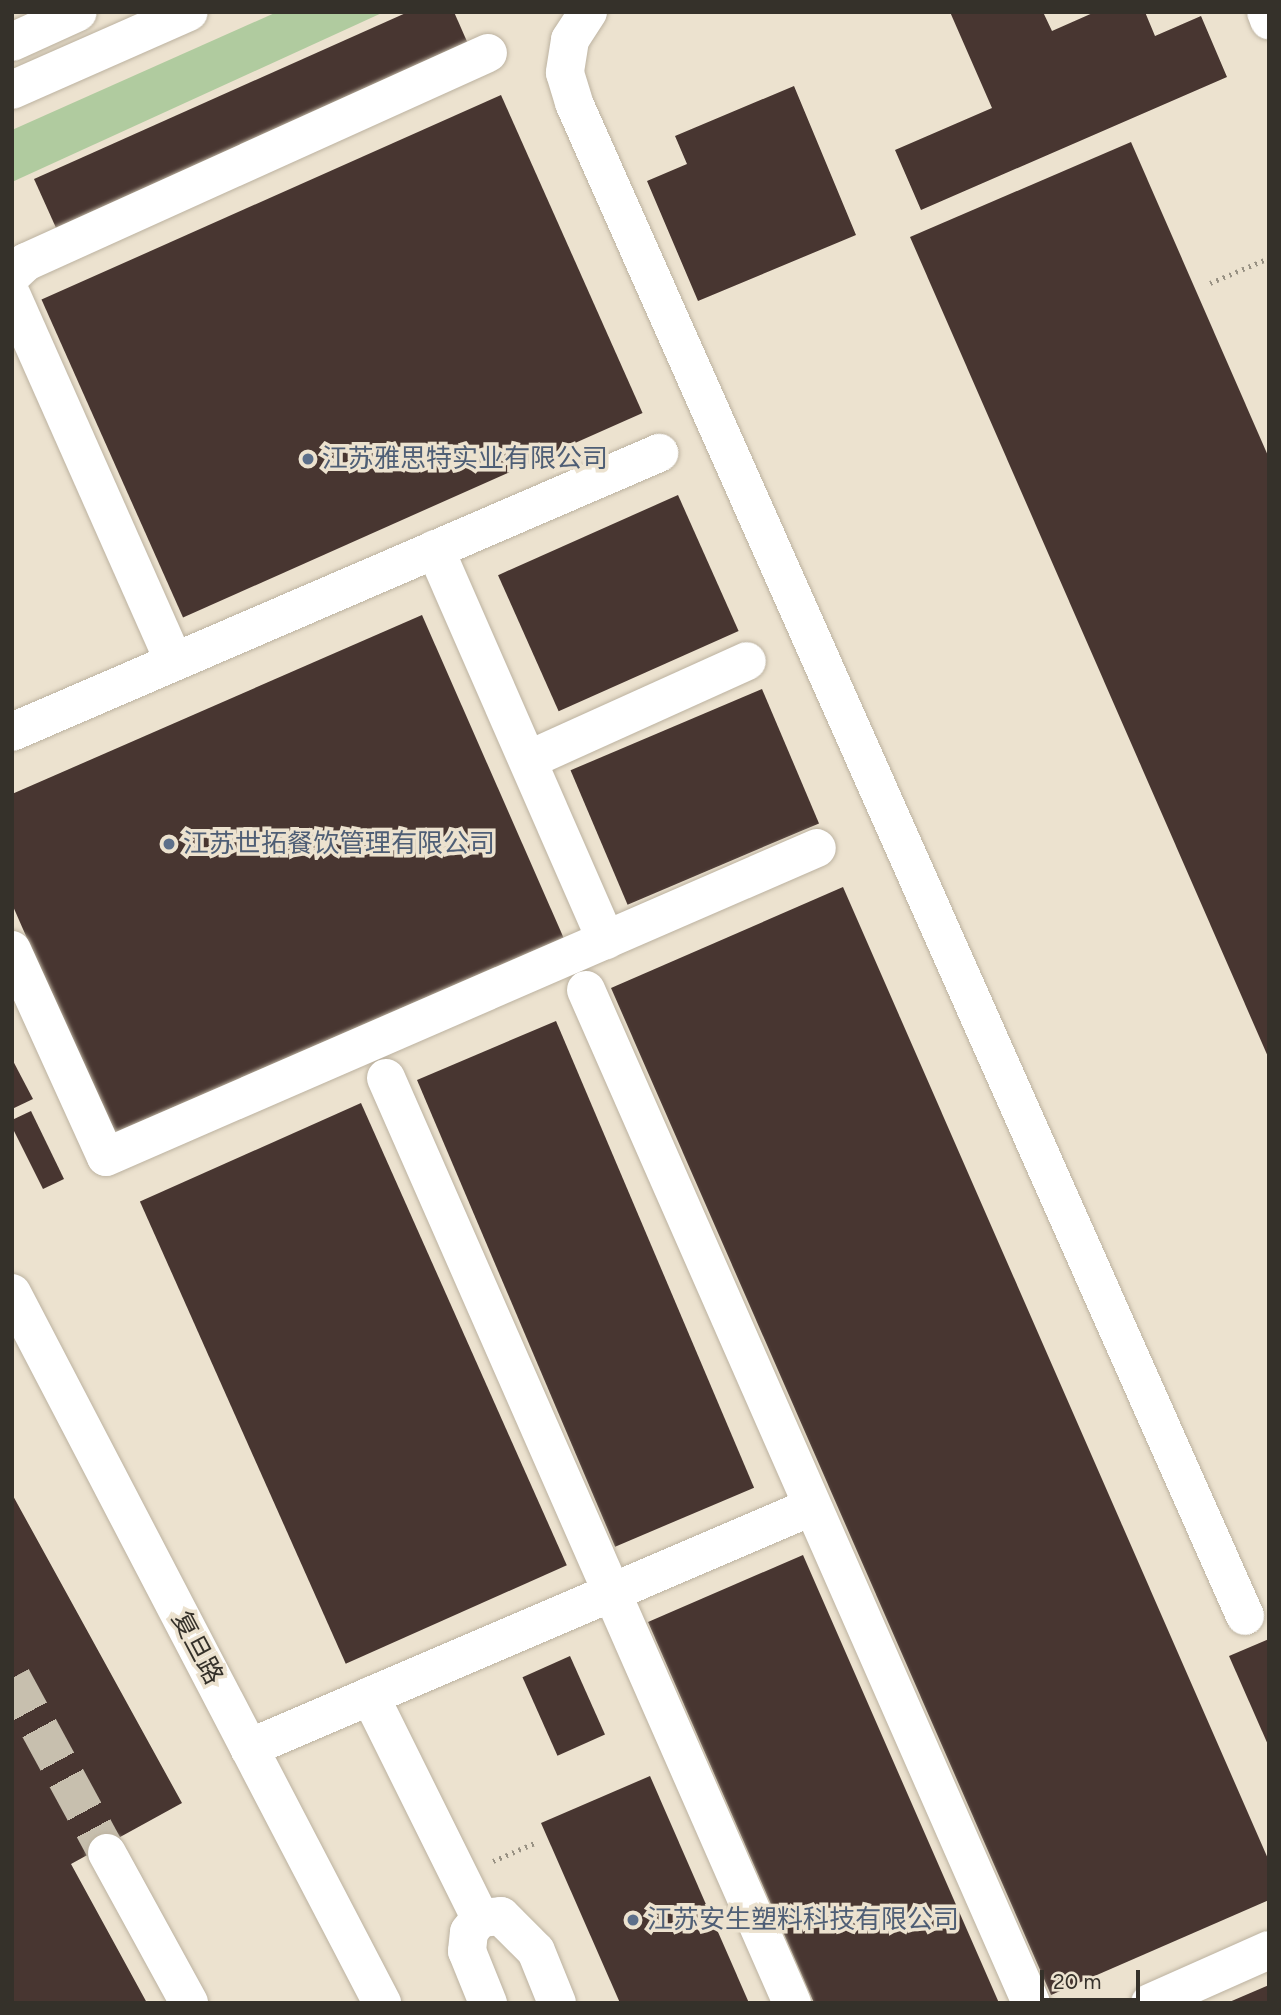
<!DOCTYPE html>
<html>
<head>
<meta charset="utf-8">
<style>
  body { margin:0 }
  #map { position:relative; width:1281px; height:2015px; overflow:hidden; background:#ece2cf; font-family:Figtree,"Noto Sans SC",sans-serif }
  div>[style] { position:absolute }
  .green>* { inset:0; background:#b0cb9f }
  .building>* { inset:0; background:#483631; transform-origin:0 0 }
  .minor-tunnel>* { height:38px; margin-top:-19px; transform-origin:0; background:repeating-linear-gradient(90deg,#c7bfae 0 38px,transparent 0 57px) }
  .path>* { height:4.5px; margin-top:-2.25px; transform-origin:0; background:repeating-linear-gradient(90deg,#989183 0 2px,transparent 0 7px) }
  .roads { filter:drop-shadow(0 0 2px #bcb2a0) drop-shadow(0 0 2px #bcb2a0) }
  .minor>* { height:38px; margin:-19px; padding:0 19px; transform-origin:19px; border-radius:19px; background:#fff }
  .major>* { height:38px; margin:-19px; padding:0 19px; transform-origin:19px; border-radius:19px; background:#fff }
  .dots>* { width:19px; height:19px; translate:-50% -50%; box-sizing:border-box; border:4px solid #ece2cf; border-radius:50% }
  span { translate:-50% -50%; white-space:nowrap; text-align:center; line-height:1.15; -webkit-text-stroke:7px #ece2cf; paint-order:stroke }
  .service-label { font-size:26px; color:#4e5e75 }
  .left { translate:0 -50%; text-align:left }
  .street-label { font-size:26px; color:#35312a }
  .frame { position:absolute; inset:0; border:14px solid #35312a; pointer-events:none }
  .scale { position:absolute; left:1040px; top:1970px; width:100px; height:32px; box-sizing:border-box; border:4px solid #35312a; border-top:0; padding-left:9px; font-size:21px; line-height:24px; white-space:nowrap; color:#35312a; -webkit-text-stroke:5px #ece2cf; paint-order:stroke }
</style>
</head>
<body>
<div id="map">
  <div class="green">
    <div style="clip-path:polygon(277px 12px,384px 12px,12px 182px,12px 130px)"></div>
  </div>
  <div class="building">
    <div style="clip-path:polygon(408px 12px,454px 12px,469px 46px,57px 230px,34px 179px)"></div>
    <div style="clip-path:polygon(950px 12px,1043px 12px,1052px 31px,1095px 12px,1145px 12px,1155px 36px,1201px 16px,1227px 77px,921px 210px,895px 150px,992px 108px)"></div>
    <div style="clip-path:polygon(794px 86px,856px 235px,698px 301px,647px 181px,687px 164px,675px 136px)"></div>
    <div style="left:501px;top:95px;width:348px;height:503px;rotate:66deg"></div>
    <div style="clip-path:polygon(1131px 142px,1269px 458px,1269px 1059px,910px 237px)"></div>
    <div style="left:678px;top:495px;width:149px;height:197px;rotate:66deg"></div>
    <div style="clip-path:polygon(422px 615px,565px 941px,114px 1137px,12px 904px,12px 794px)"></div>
    <div style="left:762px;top:689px;width:146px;height:208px;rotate:67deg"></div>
    <div style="clip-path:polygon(843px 887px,1269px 1861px,1269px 1900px,1051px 1995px,611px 988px)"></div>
    <div style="left:556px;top:1021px;width:507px;height:151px;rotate:67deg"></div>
    <div style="clip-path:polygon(12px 1059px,33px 1099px,12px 1109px)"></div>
    <div style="left:361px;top:1103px;width:506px;height:242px;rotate:66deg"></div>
    <div style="clip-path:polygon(31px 1111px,64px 1179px,43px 1189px,12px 1127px,12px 1120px)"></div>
    <div style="clip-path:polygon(12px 1494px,182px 1803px,71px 1864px,147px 2003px,12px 2003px)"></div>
    <div style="clip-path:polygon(803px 1555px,999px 2003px,814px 2003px,648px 1622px)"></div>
    <div style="clip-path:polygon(1269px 1639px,1269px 1747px,1229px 1656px)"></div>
    <div style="left:570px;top:1656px;width:86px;height:52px;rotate:66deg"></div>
    <div style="clip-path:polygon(650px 1776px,749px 2003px,620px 2003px,541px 1823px)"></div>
    <div style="clip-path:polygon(1269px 1985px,1269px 2003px,1227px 2003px)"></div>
  </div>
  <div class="minor-tunnel">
    <div style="left:12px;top:1678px;width:199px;rotate:61.5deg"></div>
  </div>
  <div class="path">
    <div style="left:1210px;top:283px;width:64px;rotate:-23deg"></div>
    <div style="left:493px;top:1861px;width:48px;rotate:-23.4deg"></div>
  </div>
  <div class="roads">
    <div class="minor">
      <div style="left:588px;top:12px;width:33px;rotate:123deg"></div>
      <div style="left:570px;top:40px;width:33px;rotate:99deg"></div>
      <div style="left:565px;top:73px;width:31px;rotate:73deg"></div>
      <div style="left:574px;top:103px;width:1655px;rotate:66.08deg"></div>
      <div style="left:1266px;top:12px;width:9px;rotate:69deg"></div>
      <div style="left:12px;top:90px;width:193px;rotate:-23.8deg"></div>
      <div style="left:12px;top:275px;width:19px;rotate:-43deg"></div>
      <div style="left:26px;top:262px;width:507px;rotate:-24.34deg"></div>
      <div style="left:12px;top:296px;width:400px;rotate:66.1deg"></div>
      <div style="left:435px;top:549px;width:427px;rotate:66.4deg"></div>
      <div style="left:12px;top:732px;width:705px;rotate:-23.33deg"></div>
      <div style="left:528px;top:760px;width:240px;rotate:-24.3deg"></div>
      <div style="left:12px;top:950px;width:227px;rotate:65.6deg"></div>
      <div style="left:106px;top:1157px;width:775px;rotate:-23.49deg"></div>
      <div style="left:586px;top:990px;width:1106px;rotate:66.28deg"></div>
      <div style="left:386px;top:1078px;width:1010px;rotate:66.3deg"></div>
      <div style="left:12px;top:1293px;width:801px;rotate:62.47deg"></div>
      <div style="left:370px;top:1696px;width:248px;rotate:63.6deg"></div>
      <div style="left:249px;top:1748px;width:611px;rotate:-23.21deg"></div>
      <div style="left:107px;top:1853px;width:171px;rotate:61.3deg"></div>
      <div style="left:488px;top:2003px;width:56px;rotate:-112deg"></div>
      <div style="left:467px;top:1951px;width:19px;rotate:-84deg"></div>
      <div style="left:469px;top:1932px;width:18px;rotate:-52deg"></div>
      <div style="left:480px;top:1918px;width:21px;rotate:-5deg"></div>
      <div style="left:501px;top:1916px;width:49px;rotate:45deg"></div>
      <div style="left:536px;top:1951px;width:56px;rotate:68deg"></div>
      <div style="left:1150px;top:2003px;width:130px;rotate:-24deg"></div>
    </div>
    <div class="major">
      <div style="left:12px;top:42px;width:72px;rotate:-24.4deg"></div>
    </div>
  </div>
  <div class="dots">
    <div style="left:308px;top:459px;background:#5c6f8a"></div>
    <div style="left:169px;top:844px;background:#5c6f8a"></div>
    <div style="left:633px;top:1920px;background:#5c6f8a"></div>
  </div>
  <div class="service-label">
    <span class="left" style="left:322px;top:459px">江苏雅思特实业有限公司</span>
    <span class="left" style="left:183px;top:844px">江苏世拓餐饮管理有限公司</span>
    <span class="left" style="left:647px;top:1920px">江苏安生塑料科技有限公司</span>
  </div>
  <div class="street-label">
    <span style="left:197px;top:1648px;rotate:62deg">复旦路</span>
  </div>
  <div class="frame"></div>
  <div class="scale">20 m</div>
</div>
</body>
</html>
